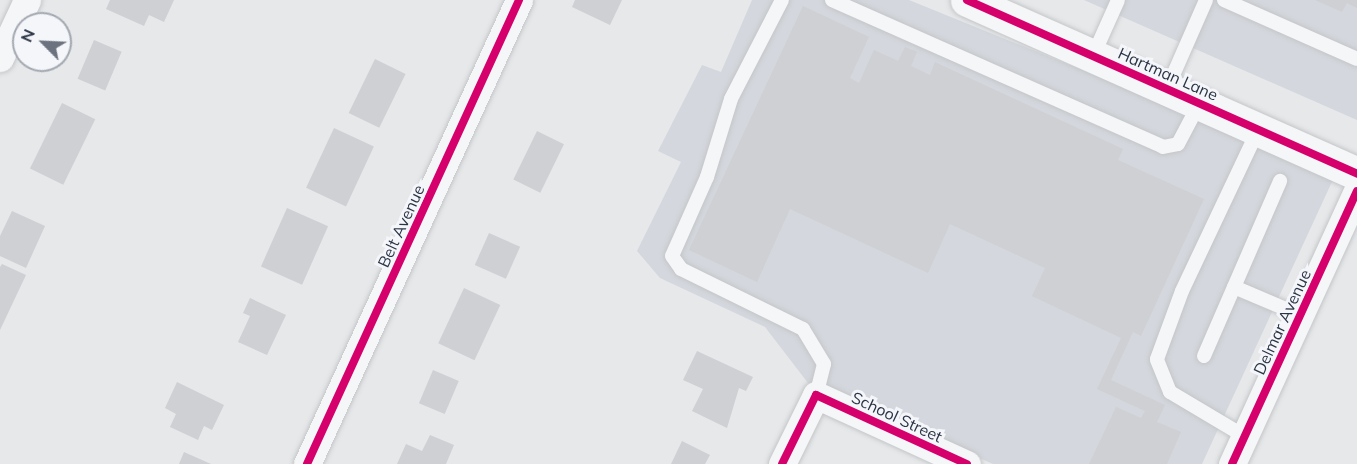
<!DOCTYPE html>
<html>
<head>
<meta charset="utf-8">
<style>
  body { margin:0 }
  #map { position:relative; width:1357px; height:464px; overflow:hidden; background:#e6e8ea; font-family:Mulish,sans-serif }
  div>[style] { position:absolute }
  .built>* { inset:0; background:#d4d7dd }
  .building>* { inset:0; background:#ced0d3; transform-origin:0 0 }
  .roads { filter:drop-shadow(0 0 2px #c4c6c8) drop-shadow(0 0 2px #c4c6c8) }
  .service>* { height:14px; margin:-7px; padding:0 7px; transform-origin:7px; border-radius:7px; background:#f5f6f7 }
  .minor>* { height:27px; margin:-13.5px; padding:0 13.5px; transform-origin:13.5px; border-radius:13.5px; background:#f5f6f7 }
  .tertiary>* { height:33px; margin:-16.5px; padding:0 16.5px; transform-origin:16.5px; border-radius:16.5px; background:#f5f6f7 }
  .cycleway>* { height:8px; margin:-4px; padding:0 4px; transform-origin:4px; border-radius:4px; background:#d6006c }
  span { translate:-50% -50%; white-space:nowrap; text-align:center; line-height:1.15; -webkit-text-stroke:6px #f4f6f9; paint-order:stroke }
  .street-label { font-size:16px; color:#2b3445 }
  .north { position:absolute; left:12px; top:12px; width:60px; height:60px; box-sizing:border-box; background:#f4f6f9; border:2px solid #a4a8b1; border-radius:50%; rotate:294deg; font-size:16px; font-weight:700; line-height:24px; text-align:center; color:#2b3445 }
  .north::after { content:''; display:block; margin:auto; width:21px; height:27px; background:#6c737f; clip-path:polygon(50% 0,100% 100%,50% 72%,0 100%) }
</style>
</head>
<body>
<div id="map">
  <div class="built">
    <div style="clip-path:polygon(752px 0,909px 0,1336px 173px,1202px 464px,993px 464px,808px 383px,765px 327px,660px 278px,637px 251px,681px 162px,658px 151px,702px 65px,721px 72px)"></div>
    <div style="clip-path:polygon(1084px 0,1357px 0,1357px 120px)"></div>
  </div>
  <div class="building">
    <div style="clip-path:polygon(110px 0,174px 0,164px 22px,149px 15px,144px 26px,106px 9px)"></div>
    <div style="clip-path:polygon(575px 0,622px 0,610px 25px,572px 7px)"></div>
    <div style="clip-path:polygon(1315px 0,1357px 0,1357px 8px,1347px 3px,1342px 12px)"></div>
    <div style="clip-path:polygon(803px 6px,869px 37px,850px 78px,859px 83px,874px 50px,898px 61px,905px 47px,917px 52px,911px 66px,930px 75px,935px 62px,1123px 149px,1118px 160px,1204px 199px,1141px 336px,1133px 332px,1111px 380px,1165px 405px,1157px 422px,1181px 432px,1167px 464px,1089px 464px,1116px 407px,1141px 418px,1145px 411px,1097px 389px,1121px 338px,1032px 296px,1045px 268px,950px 224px,928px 273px,790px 209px,757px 282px,689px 250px)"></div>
    <div style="left:94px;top:40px;width:30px;height:42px;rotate:23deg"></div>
    <div style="left:375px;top:59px;width:34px;height:60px;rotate:26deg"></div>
    <div style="left:62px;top:103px;width:37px;height:73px;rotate:26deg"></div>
    <div style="left:334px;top:128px;width:44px;height:66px;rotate:25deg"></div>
    <div style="left:537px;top:131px;width:30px;height:54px;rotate:26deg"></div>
    <div style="left:287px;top:208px;width:45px;height:64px;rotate:24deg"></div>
    <div style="clip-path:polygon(12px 211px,45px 226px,26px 268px,0 256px,0 236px)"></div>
    <div style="left:489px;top:233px;width:34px;height:35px;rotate:24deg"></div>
    <div style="clip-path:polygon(2px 264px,26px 275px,0 330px,0 267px)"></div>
    <div style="left:464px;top:288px;width:40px;height:61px;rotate:25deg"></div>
    <div style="clip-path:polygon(250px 298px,286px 315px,267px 355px,238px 342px,250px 316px,243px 313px)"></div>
    <div style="clip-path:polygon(697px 351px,753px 377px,746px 391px,739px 388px,727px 428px,692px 411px,703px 389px,683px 380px)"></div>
    <div style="left:433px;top:370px;width:28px;height:36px;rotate:23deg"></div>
    <div style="clip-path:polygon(177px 382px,224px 405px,212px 430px,204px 426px,198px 440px,170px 427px,176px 414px,165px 408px)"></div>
    <div style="clip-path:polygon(430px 435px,454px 445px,446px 464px,397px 464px,406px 444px,422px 451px)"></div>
    <div style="clip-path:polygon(682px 441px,710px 455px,705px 464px,671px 464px)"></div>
    <div style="clip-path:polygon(184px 452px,211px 464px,179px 464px)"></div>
  </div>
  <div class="roads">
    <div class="service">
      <div style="left:782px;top:0;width:111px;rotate:117.3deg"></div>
      <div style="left:731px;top:99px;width:82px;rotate:107.1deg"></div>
      <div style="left:707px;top:177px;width:86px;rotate:113.9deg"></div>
      <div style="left:672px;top:256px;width:16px;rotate:55deg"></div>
      <div style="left:681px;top:269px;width:136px;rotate:26.2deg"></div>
      <div style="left:803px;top:329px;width:41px;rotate:59deg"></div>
      <div style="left:824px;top:364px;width:32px;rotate:104deg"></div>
      <div style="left:832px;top:0;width:362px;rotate:23.9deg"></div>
      <div style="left:1163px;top:147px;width:15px;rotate:-11deg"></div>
      <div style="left:1178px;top:144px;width:45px;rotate:-62.3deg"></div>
      <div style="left:1224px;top:0;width:145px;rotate:23.9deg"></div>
      <div style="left:1093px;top:56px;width:61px;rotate:-65.9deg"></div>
      <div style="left:1167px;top:89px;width:97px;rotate:-66.3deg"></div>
      <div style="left:1234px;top:287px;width:72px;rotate:23deg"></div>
      <div style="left:1204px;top:356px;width:191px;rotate:-66.5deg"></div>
      <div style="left:1244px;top:436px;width:86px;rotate:-149.3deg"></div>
      <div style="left:1170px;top:392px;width:35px;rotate:-112deg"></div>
      <div style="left:1157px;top:359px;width:72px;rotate:-69.8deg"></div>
      <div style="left:1182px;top:291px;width:178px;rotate:-64.7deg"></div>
    </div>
    <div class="minor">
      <div style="left:0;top:58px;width:64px;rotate:-65deg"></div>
      <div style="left:307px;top:464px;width:510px;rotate:-65.44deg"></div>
      <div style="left:782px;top:464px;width:77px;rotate:-63.8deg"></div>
      <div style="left:816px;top:395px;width:166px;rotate:24.6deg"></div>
      <div style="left:1232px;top:464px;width:300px;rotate:-65.4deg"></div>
    </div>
    <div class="tertiary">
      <div style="left:967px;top:0;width:427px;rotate:24deg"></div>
    </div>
  </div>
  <div class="cycleway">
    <div style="left:967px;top:0;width:427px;rotate:24deg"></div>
    <div style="left:307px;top:464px;width:510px;rotate:-65.44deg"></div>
    <div style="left:782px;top:464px;width:77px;rotate:-63.8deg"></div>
    <div style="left:816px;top:395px;width:166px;rotate:24.6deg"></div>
    <div style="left:1232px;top:464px;width:300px;rotate:-65.4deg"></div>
  </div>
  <div class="street-label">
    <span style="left:1168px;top:74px;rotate:24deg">Hartman Lane</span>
    <span style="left:401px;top:226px;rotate:-65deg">Belt Avenue</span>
    <span style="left:1282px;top:322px;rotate:-65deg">Delmar Avenue</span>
    <span style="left:897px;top:417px;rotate:25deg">School Street</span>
  </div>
  <div class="north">N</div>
</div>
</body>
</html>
